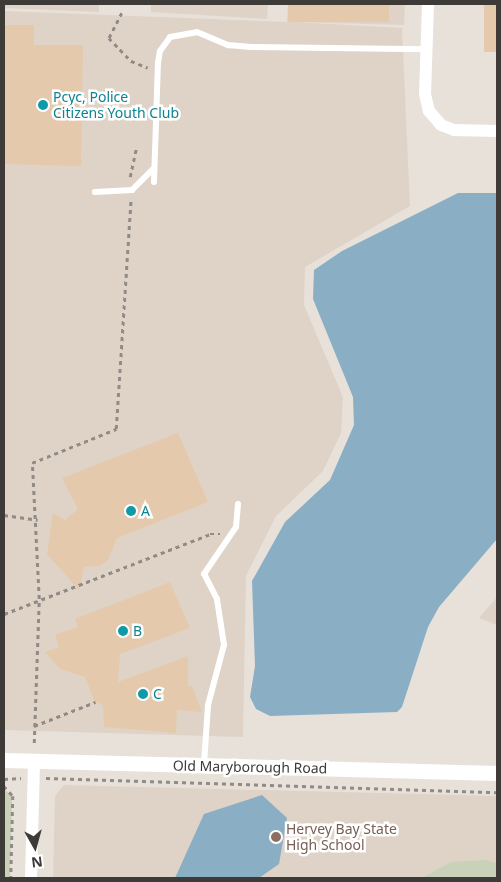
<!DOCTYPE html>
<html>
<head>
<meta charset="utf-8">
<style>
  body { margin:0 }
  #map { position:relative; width:501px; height:882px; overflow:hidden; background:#e8e1da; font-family:"Noto Sans",sans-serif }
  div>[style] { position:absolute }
  .built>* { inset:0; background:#dfd3c7 }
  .green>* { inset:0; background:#c9d1b9 }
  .water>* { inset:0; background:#8aaec3 }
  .building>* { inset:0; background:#e4c9ac; transform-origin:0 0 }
  .path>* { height:2.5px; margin-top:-1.25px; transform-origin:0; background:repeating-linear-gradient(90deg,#908b86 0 4px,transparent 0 8px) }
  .service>* { height:6px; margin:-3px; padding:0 3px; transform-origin:3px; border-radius:3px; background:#fff }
  .minor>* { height:12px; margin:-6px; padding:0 6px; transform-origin:6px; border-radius:6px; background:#fff }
  .tertiary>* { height:15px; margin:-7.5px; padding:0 7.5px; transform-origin:7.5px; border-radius:7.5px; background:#fff }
  .dots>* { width:14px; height:14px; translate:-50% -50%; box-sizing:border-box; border:2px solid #fff; border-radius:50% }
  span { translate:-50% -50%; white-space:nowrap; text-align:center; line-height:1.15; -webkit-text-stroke:5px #fff; paint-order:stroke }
  .culture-label { font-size:14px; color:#0d838f }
  .left { translate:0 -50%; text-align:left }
  .street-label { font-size:14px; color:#3d3a37 }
  .education-label { font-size:14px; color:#785e54 }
  .frame { position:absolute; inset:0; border:5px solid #3d3a37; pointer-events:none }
  .north { position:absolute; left:10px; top:822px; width:50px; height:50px; -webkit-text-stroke:4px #fff; paint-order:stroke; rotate:173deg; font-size:14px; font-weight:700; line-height:20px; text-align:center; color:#3d3a37 }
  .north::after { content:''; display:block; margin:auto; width:18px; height:22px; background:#3d3a37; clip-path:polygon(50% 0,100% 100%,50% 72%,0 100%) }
</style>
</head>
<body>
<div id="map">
  <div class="built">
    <div style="clip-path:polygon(4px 4px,99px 4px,99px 12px,4px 8px)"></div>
    <div style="clip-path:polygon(151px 4px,268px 4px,267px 19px,151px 12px)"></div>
    <div style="clip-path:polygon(288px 4px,405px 4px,404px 25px,295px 22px,402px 28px,410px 206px,305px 267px,304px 305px,343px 397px,341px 433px,323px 471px,276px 516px,246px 576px,243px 737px,4px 730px,4px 11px,287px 22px)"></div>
    <div style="clip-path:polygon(497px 597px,497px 625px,479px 618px)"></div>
    <div style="clip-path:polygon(64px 785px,497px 796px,497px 878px,53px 878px,55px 796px)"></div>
  </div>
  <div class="green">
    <div style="clip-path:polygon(4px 789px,12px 797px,10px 878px,4px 878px)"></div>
    <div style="clip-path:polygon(485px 860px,497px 863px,497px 878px,422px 878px,451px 862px)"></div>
  </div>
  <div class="water">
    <div style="clip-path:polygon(458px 193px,497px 193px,497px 539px,439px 607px,428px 627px,402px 707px,397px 712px,270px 716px,256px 709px,250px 697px,255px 666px,252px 581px,285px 522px,330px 480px,354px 425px,353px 397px,313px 299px,314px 270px,342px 251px)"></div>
    <div style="clip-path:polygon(262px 795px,287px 818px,279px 864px,259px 878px,175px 878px,204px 814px)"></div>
  </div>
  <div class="building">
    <div style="left:288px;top:4px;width:101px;height:18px"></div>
    <div style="left:484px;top:4px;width:13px;height:48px"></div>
    <div style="clip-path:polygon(4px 25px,34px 25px,34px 45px,83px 45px,81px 166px,4px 164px)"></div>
    <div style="clip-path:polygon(178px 433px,208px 502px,117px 538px,108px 560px,100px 566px,84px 567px,79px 590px,47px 554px,53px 513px,65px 520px,78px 509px,62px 478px)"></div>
    <div style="clip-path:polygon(170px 582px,190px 628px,120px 654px,118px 682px,188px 656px,188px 686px,192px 686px,202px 712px,177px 710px,176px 733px,104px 727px,103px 705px,95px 702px,85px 677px,60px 669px,45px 652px,59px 647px,55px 635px,78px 627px,75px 619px)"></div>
  </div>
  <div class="path">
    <div style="left:122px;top:13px;width:28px;rotate:117deg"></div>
    <div style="left:109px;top:38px;width:32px;rotate:46deg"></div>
    <div style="left:131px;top:61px;width:18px;rotate:22deg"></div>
    <div style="left:130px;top:177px;width:30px;rotate:-78deg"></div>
    <div style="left:4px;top:515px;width:34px;rotate:8deg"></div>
    <div style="left:4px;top:614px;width:221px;rotate:-21.2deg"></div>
    <div style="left:210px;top:534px;width:10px"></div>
    <div style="left:34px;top:726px;width:66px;rotate:-21.5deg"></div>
    <div style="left:34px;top:743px;width:144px;rotate:-88deg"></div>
    <div style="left:39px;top:599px;width:136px;rotate:-92.9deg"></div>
    <div style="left:32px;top:463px;width:91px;rotate:-22deg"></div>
    <div style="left:116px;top:429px;width:229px;rotate:-86.3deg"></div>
    <div style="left:46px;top:778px;width:451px;rotate:1.8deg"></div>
    <div style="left:4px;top:779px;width:17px;rotate:-3deg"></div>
    <div style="left:4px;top:786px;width:13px;rotate:48deg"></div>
    <div style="left:13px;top:796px;width:82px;rotate:91.4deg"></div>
  </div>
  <div class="service">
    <div style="left:154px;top:182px;width:119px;rotate:-88.1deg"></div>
    <div style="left:158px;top:63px;width:12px;rotate:-81deg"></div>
    <div style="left:160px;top:51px;width:17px;rotate:-54deg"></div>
    <div style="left:170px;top:37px;width:27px;rotate:-10deg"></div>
    <div style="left:197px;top:32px;width:34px;rotate:23deg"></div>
    <div style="left:228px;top:45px;width:23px;rotate:5deg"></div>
    <div style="left:251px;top:47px;width:176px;rotate:0.7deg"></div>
    <div style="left:95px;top:192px;width:37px;rotate:-3deg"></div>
    <div style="left:132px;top:190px;width:30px;rotate:-45deg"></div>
    <div style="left:204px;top:764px;width:59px;rotate:-86.1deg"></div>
    <div style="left:208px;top:705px;width:62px;rotate:-75.1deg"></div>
    <div style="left:224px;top:645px;width:47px;rotate:-98.7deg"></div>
    <div style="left:217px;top:599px;width:28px;rotate:-117deg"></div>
    <div style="left:204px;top:574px;width:57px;rotate:-55.8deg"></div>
    <div style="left:236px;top:527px;width:23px;rotate:-85deg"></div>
  </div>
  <div class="minor">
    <div style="left:428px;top:4px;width:90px;rotate:91.9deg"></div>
    <div style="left:425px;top:94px;width:17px;rotate:77deg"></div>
    <div style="left:429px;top:111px;width:18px;rotate:49deg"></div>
    <div style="left:441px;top:125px;width:14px;rotate:21deg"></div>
    <div style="left:454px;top:130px;width:43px;rotate:1.3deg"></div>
    <div style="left:31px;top:878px;width:117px;rotate:-88.5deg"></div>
  </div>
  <div class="tertiary">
    <div style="left:4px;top:760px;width:493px;rotate:1.5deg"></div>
  </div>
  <div class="dots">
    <div style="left:43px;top:105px;background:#0f9aa8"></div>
    <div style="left:131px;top:511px;background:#0f9aa8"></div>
    <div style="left:123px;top:631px;background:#0f9aa8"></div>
    <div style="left:143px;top:694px;background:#0f9aa8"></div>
    <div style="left:276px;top:837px;background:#8d6e63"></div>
  </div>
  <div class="culture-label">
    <span class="left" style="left:53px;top:105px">Pcyc, Police<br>Citizens Youth Club</span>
    <span class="left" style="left:141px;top:511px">A</span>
    <span class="left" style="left:133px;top:631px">B</span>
    <span class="left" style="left:153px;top:694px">C</span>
  </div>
  <div class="street-label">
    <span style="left:250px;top:767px;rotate:1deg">Old Maryborough Road</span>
  </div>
  <div class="education-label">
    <span class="left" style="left:286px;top:837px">Hervey Bay State<br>High School</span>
  </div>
  <div class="frame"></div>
  <div class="north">N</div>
</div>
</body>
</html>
